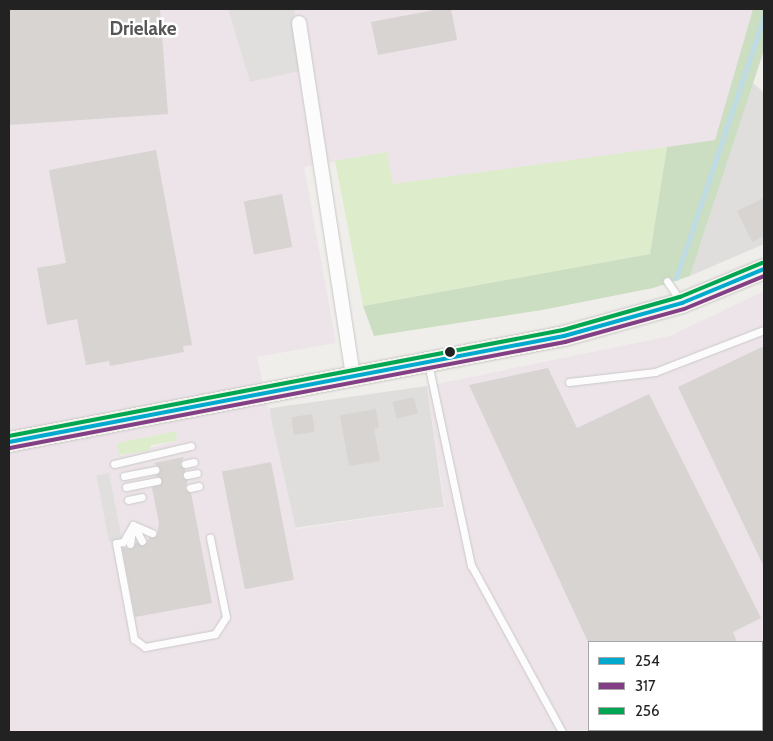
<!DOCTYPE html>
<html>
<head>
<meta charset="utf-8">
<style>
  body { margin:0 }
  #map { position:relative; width:773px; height:741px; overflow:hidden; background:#f0eeeb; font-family:Cabin,sans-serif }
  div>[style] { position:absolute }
  .residential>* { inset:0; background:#dfdedc; transform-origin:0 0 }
  .industrial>* { inset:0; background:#ede4e9 }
  .grass>* { inset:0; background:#ddeccb }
  .forest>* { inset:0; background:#cbdec1 }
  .parking>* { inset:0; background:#e0dfde; transform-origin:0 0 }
  .stream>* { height:5px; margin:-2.5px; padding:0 2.5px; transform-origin:2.5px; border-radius:2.5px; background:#bfdbe3 }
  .building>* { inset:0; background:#d7d4d2; transform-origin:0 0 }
  .roads { filter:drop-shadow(0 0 1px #c9c8c7) drop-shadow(0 0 1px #c9c8c7) }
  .lane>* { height:7px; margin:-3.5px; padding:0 3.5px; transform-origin:3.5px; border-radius:3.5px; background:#fdfcfc }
  .street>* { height:14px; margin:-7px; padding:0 7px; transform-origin:7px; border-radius:7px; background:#fdfcfc }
  .secondary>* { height:20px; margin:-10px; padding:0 10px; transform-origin:10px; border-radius:10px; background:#f4f4ed }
  .bus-1>* { height:4px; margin:-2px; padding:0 2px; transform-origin:2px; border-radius:2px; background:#00a9ce }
  .bus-2>* { height:4px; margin:-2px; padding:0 2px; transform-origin:2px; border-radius:2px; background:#833f85 }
  .bus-3>* { height:4px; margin:-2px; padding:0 2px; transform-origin:2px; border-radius:2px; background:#00a651 }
  .dots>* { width:14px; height:14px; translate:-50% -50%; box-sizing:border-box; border:2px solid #fff; border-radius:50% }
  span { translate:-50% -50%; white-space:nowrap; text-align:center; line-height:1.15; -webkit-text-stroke:5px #fff; paint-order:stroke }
  .district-label { font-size:19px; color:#555; font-weight:700 }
  .frame { position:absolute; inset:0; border:10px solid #222; pointer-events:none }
  .legend { position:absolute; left:588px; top:641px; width:175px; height:90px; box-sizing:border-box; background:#fff; border:1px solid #a7a7a7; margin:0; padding:6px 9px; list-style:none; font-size:15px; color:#222 }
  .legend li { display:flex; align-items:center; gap:10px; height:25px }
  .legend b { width:25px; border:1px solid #a7a7a7 }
</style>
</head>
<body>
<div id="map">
  <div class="residential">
    <div style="clip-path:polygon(753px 83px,764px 93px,764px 244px,690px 276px)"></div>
    <div style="left:427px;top:386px;width:122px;height:159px;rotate:82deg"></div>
  </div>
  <div class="industrial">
    <div style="clip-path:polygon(evenodd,9px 9px,753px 9px,715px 141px,393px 184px,387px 152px,304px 167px,336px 343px,257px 357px,296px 529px,445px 507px,427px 386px,670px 336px,764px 291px,764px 732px,9px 732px,9px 9px,177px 431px,176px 441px,120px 456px,117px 443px,177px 431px,9px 9px,589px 642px,762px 642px,762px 730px,589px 730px,589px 642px)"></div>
  </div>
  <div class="grass">
    <div style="clip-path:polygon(667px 147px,650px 254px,363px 306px,335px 161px,387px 152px,393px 184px)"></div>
    <div style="clip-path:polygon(177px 431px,176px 441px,151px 445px,149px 451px,119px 455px,117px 443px)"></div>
    <div style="clip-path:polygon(764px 694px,764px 732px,696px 732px,762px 730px)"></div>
  </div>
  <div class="forest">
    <div style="clip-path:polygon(753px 9px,764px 9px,764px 50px,690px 276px,653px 288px,542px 310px,374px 336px,363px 306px,650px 254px,667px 147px,715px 140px)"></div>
  </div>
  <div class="parking">
    <div style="clip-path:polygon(228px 9px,294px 9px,300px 71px,250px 82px)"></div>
    <div style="left:109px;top:473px;width:68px;height:13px;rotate:79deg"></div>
  </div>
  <div class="stream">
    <div style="left:676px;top:278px;width:276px;rotate:-71.4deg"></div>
  </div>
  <div class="building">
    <div style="clip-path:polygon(9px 9px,160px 9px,168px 114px,9px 125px)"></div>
    <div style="clip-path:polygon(440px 9px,451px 9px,457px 40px,378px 55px,371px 22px)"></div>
    <div style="clip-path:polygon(156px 150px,192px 345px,183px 346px,184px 352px,110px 366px,109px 361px,86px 365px,77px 319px,47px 325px,37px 268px,66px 263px,49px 170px)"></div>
    <div style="left:282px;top:194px;width:54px;height:39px;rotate:79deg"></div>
    <div style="clip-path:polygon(764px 198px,764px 236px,752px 242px,737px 211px)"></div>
    <div style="clip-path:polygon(764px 346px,764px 567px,678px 387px)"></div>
    <div style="clip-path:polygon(548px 368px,577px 428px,649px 394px,761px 618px,733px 632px,737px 642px,588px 642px,469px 385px)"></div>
    <div style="left:414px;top:397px;width:17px;height:22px;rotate:77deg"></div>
    <div style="clip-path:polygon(376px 409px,379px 428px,374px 429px,380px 461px,349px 466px,340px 415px)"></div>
    <div style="left:312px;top:414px;width:18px;height:21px;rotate:81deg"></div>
    <div style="clip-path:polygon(184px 457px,180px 465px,186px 470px,182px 476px,188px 480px,185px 489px,191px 493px,212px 603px,135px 617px,122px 547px,131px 549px,137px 542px,144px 546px,149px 538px,157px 535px,159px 523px,152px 488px,162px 480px,156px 476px,160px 469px,154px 463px)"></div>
    <div style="left:271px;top:462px;width:120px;height:50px;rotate:79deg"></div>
  </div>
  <div class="roads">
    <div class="lane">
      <div style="left:667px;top:281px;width:23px;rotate:56deg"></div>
      <div style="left:428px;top:363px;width:207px;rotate:78deg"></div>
      <div style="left:471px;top:565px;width:190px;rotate:61.4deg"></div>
      <div style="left:569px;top:382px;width:87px;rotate:-6.6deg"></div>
      <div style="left:655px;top:372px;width:117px;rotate:-21.1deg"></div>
      <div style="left:114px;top:464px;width:79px;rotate:-13.2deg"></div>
      <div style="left:185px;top:464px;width:9px;rotate:-13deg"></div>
      <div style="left:187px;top:475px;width:10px;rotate:-11deg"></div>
      <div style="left:124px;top:476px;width:32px;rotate:-11deg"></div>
      <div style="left:126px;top:487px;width:32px;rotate:-11deg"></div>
      <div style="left:190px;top:488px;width:9px;rotate:-13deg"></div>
      <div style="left:128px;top:500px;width:14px;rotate:-12deg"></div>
      <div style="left:133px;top:525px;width:20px;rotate:120deg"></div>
      <div style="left:123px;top:542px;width:7px;rotate:172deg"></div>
      <div style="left:116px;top:543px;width:98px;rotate:79.4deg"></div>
      <div style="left:134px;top:639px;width:14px;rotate:36deg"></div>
      <div style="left:145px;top:647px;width:71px;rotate:-10.5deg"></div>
      <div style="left:215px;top:634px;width:20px;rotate:-57deg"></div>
      <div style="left:226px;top:617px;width:81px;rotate:-101.4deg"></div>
      <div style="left:133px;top:525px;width:21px;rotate:23deg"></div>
      <div style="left:134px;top:526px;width:17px;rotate:62deg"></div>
      <div style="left:130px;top:544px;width:13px;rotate:-81deg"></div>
    </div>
    <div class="street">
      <div style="left:299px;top:23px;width:358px;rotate:81.3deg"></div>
    </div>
    <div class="secondary">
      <div style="left:9px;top:442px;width:565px;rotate:-10.81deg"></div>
      <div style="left:564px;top:336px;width:123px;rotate:-15.6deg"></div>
      <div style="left:682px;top:303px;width:89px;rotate:-22.5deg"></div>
    </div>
  </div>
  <div class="bus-1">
    <div style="left:9px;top:442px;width:565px;rotate:-10.81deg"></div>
    <div style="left:564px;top:336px;width:123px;rotate:-15.6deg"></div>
    <div style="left:682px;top:303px;width:89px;rotate:-22.5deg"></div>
  </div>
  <div class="bus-2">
    <div style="left:10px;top:448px;width:565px;rotate:-10.81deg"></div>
    <div style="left:565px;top:342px;width:123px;rotate:-15.5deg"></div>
    <div style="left:684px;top:309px;width:87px;rotate:-22.4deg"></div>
  </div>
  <div class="bus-3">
    <div style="left:9px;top:436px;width:564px;rotate:-10.83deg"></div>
    <div style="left:563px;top:330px;width:122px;rotate:-15.8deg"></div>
    <div style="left:680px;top:297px;width:89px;rotate:-22.5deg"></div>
  </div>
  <div class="dots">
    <div style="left:450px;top:352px;background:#222"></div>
  </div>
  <div class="district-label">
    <span style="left:143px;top:29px">Drielake</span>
  </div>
  <div class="frame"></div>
  <ul class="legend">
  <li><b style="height:6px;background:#00a9ce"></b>254</li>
  <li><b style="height:6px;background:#833f85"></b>317</li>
  <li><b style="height:6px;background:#00a651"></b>256</li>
  </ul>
</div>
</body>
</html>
